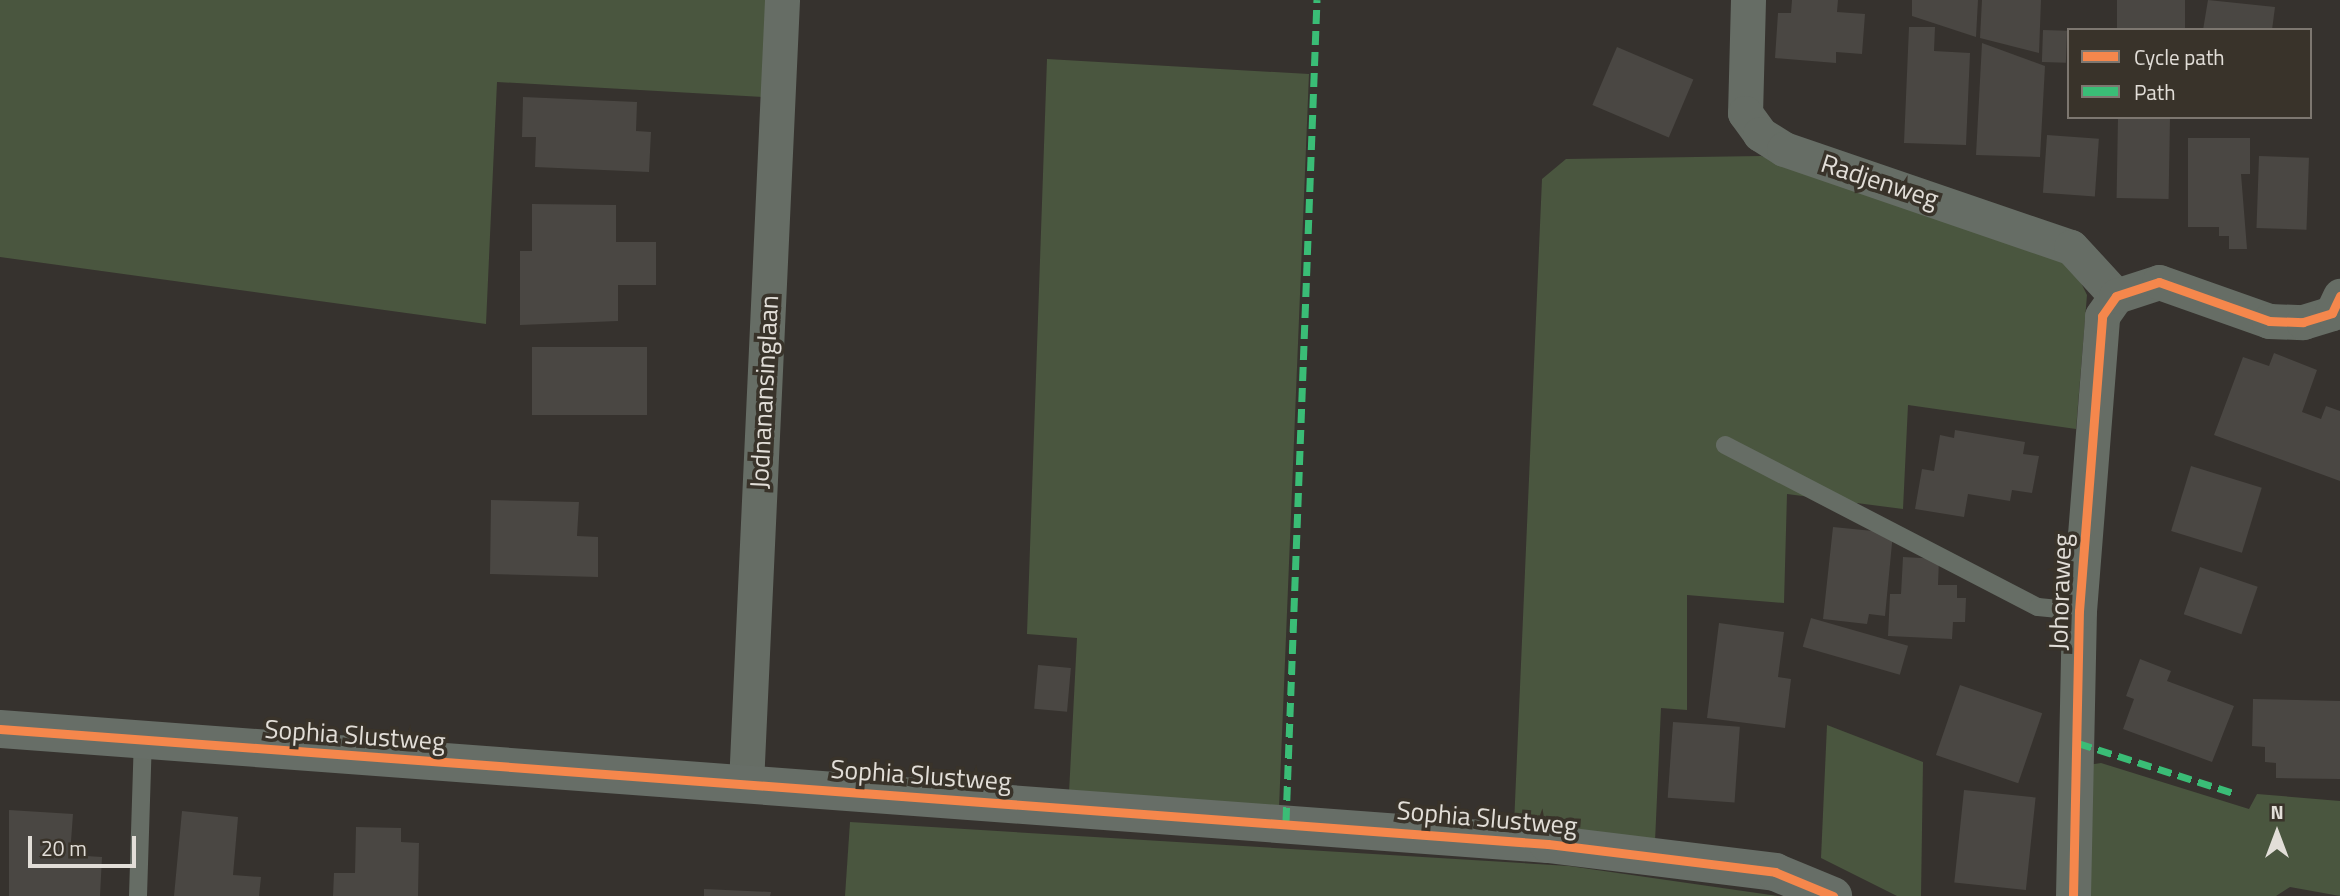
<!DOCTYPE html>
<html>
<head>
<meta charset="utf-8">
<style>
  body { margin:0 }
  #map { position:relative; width:2340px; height:896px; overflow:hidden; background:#36322e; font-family:"Titillium Web",sans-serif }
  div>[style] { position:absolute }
  .green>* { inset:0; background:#4a563f }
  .building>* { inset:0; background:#4a4743; transform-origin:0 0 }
  .lane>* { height:18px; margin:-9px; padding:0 9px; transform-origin:9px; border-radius:9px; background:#666d65 }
  .street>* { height:35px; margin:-17.5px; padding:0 17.5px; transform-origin:17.5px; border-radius:17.5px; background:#666d65 }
  .secondary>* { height:38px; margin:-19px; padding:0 19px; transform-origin:19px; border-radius:19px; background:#676e67 }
  .quiet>* { height:7px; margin-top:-3.5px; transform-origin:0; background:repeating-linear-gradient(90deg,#3abd76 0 14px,transparent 0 21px) }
  .cycleway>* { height:9px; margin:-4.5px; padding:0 4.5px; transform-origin:4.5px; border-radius:4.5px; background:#f5874c }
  span { translate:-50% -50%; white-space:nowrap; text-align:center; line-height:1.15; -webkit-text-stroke:7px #39332a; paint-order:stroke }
  .street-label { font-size:26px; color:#e2ded8 }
  .legend { position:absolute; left:2067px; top:28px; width:245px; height:91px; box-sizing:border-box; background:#39332a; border:2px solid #7d7770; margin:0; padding:9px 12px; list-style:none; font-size:21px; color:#e2ded8 }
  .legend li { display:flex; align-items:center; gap:14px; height:35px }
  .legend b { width:35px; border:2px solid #7d7770 }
  .north { position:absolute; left:2242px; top:798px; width:70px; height:70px; -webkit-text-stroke:5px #39332a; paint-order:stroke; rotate:0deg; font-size:19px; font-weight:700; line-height:28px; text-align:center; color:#e2ded8 }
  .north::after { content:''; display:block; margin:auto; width:24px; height:32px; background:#e2ded8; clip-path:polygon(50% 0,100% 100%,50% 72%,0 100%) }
  .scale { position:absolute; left:28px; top:836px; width:108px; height:32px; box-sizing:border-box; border:4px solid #e2ded8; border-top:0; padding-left:9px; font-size:21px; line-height:24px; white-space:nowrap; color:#e2ded8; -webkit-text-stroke:5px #39332a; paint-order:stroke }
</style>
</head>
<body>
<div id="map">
  <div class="green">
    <div style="clip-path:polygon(0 0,767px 0,763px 97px,497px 82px,486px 324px,0 257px)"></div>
    <div style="clip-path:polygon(1047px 59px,1309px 74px,1279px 808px,1069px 793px,1077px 638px,1027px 634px)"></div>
    <div style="clip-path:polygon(1761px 156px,2068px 256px,2087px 295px,2076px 429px,1908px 405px,1903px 509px,1787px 494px,1784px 603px,1687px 595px,1687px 710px,1661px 708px,1655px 842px,1514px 825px,1542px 179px,1566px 159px)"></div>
    <div style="clip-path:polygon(1827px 725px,1923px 762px,1921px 896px,1897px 896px,1821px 858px)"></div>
    <div style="clip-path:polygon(2101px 763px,2249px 809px,2257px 794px,2340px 801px,2340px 896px,2290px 887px,2276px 896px,2086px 896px,2088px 765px)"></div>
    <div style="clip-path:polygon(850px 822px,1569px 866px,1778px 896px,845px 896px)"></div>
  </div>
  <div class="building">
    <div style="clip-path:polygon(1792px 0,1838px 0,1837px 12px,1865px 14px,1862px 54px,1836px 52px,1836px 63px,1775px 58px,1778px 13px,1791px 13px)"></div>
    <div style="clip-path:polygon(1912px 0,1978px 0,1976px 37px,1912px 16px)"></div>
    <div style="clip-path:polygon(1982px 0,2041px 0,2039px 53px,1980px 38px)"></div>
    <div style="left:2117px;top:0;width:68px;height:30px"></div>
    <div style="clip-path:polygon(2208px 0,2275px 7px,2272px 30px,2203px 30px)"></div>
    <div style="clip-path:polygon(1909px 27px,1935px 27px,1934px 51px,1970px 53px,1966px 145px,1904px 143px)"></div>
    <div style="left:2043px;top:30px;width:24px;height:32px;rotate:2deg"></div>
    <div style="clip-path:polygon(1982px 43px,2045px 66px,2040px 157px,1976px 155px)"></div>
    <div style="left:1617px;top:47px;width:83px;height:63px;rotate:23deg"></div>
    <div style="clip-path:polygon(523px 97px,637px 102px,636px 131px,651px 132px,649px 172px,535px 167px,536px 137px,522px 137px)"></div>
    <div style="left:2118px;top:117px;width:52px;height:81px;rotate:1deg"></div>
    <div style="left:2047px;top:135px;width:52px;height:58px;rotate:4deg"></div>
    <div style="clip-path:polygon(2188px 138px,2250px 138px,2250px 174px,2241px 174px,2247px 249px,2229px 249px,2229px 236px,2219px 236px,2219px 227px,2188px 227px)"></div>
    <div style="left:2259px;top:156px;width:50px;height:72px;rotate:2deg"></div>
    <div style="clip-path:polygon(532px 204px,616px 205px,616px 242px,656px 242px,656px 285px,618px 285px,618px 321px,520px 325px,520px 251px,532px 251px)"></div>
    <div style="left:532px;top:347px;width:115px;height:68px"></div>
    <div style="clip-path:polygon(2274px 353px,2317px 370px,2302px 412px,2321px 419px,2326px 406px,2340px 411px,2340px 481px,2214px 435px,2243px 357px,2269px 366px)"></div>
    <div style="clip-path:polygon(1955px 430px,2025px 442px,2023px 454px,2039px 456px,2032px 493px,2012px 490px,2010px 501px,1968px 494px,1964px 517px,1915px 509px,1922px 469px,1934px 471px,1940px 435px,1954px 438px)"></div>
    <div style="left:2191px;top:466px;width:74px;height:68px;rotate:17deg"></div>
    <div style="clip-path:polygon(491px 500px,579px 502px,577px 536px,598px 537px,598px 577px,490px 574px)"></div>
    <div style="clip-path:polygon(1833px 527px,1893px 533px,1885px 616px,1869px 614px,1867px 624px,1823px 619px)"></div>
    <div style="clip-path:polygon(1903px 557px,1939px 559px,1938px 585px,1957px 585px,1957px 598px,1966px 598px,1965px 622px,1953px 622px,1952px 639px,1888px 636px,1890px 594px,1901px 594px)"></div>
    <div style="left:2200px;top:567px;width:61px;height:50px;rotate:19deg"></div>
    <div style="left:1811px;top:618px;width:101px;height:30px;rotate:16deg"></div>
    <div style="clip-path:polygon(1719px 623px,1784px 632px,1778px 677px,1791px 679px,1785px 728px,1707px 718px)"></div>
    <div style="clip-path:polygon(2140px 659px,2171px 671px,2167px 681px,2234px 706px,2212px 762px,2123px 729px,2134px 699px,2126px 696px)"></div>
    <div style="left:1038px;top:665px;width:33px;height:44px;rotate:5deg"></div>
    <div style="left:1960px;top:685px;width:87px;height:74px;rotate:19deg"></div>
    <div style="clip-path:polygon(2253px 699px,2340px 701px,2340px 779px,2276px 778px,2276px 763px,2265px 762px,2265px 747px,2252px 746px)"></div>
    <div style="left:1673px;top:722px;width:67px;height:76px;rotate:4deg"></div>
    <div style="left:1964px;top:790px;width:72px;height:93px;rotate:6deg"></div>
    <div style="clip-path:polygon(9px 810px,73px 814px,70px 855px,102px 857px,100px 896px,9px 896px)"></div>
    <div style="clip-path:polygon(182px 811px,238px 817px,233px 875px,261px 877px,259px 896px,174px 896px)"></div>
    <div style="clip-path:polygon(356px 827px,401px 828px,401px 842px,419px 843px,418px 896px,333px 896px,334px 873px,355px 873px)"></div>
    <div style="clip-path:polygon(704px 889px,771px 892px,770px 896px,704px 896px)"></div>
  </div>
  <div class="lane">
    <div style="left:1725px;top:445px;width:352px;rotate:27.4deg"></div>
    <div style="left:2038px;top:607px;width:41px;rotate:5.6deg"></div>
    <div style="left:138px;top:896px;width:155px;rotate:-88.2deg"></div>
  </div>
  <div class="street">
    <div style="left:1748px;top:0;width:113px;rotate:91.5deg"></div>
    <div style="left:1745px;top:113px;width:26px;rotate:54deg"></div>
    <div style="left:1760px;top:134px;width:28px;rotate:32deg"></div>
    <div style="left:1784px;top:149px;width:303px;rotate:18.9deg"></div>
    <div style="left:2071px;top:247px;width:67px;rotate:47.4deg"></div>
    <div style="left:746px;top:784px;width:785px;rotate:-87.37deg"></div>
    <div style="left:2073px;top:896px;width:285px;rotate:-88.8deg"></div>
    <div style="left:2079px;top:611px;width:296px;rotate:-85.5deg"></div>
    <div style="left:2102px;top:316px;width:24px;rotate:-55deg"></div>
    <div style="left:2116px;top:296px;width:45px;rotate:-18deg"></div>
    <div style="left:2159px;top:282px;width:117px;rotate:19.5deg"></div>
    <div style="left:2269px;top:321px;width:34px;rotate:2deg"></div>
    <div style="left:2303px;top:322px;width:30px;rotate:-17deg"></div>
    <div style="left:2332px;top:313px;width:19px;rotate:-65deg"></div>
  </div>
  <div class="secondary">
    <div style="left:0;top:729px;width:1552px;rotate:4.25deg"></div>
    <div style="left:1548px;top:844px;width:229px;rotate:7deg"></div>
    <div style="left:1775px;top:872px;width:63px;rotate:22.5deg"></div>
  </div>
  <div class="quiet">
    <div style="left:2078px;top:743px;width:167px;rotate:17.8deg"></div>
    <div style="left:1286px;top:821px;width:822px;rotate:-87.84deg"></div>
  </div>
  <div class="cycleway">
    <div style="left:0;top:729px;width:1552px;rotate:4.25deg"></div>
    <div style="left:1548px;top:844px;width:229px;rotate:7deg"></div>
    <div style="left:1775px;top:872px;width:63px;rotate:22.5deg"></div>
    <div style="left:2073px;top:896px;width:285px;rotate:-88.8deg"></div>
    <div style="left:2079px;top:611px;width:296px;rotate:-85.5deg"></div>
    <div style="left:2102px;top:316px;width:24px;rotate:-55deg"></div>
    <div style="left:2116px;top:296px;width:45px;rotate:-18deg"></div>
    <div style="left:2159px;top:282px;width:117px;rotate:19.5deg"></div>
    <div style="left:2269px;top:321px;width:34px;rotate:2deg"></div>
    <div style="left:2303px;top:322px;width:30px;rotate:-17deg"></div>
    <div style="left:2332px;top:313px;width:19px;rotate:-65deg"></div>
  </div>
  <div class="street-label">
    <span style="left:1880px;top:181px;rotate:18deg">Radjenweg</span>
    <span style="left:764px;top:392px;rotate:-87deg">Jodnanansinglaan</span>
    <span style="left:2060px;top:592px;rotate:-88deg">Johoraweg</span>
    <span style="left:355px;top:735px;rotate:4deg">Sophia Slustweg</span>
    <span style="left:921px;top:775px;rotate:4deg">Sophia Slustweg</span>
    <span style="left:1487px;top:818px;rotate:5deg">Sophia Slustweg</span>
  </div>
  <ul class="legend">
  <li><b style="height:9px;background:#f5874c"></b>Cycle path</li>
  <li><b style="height:9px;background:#3abd76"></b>Path</li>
  </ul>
  <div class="north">N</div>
  <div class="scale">20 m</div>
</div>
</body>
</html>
